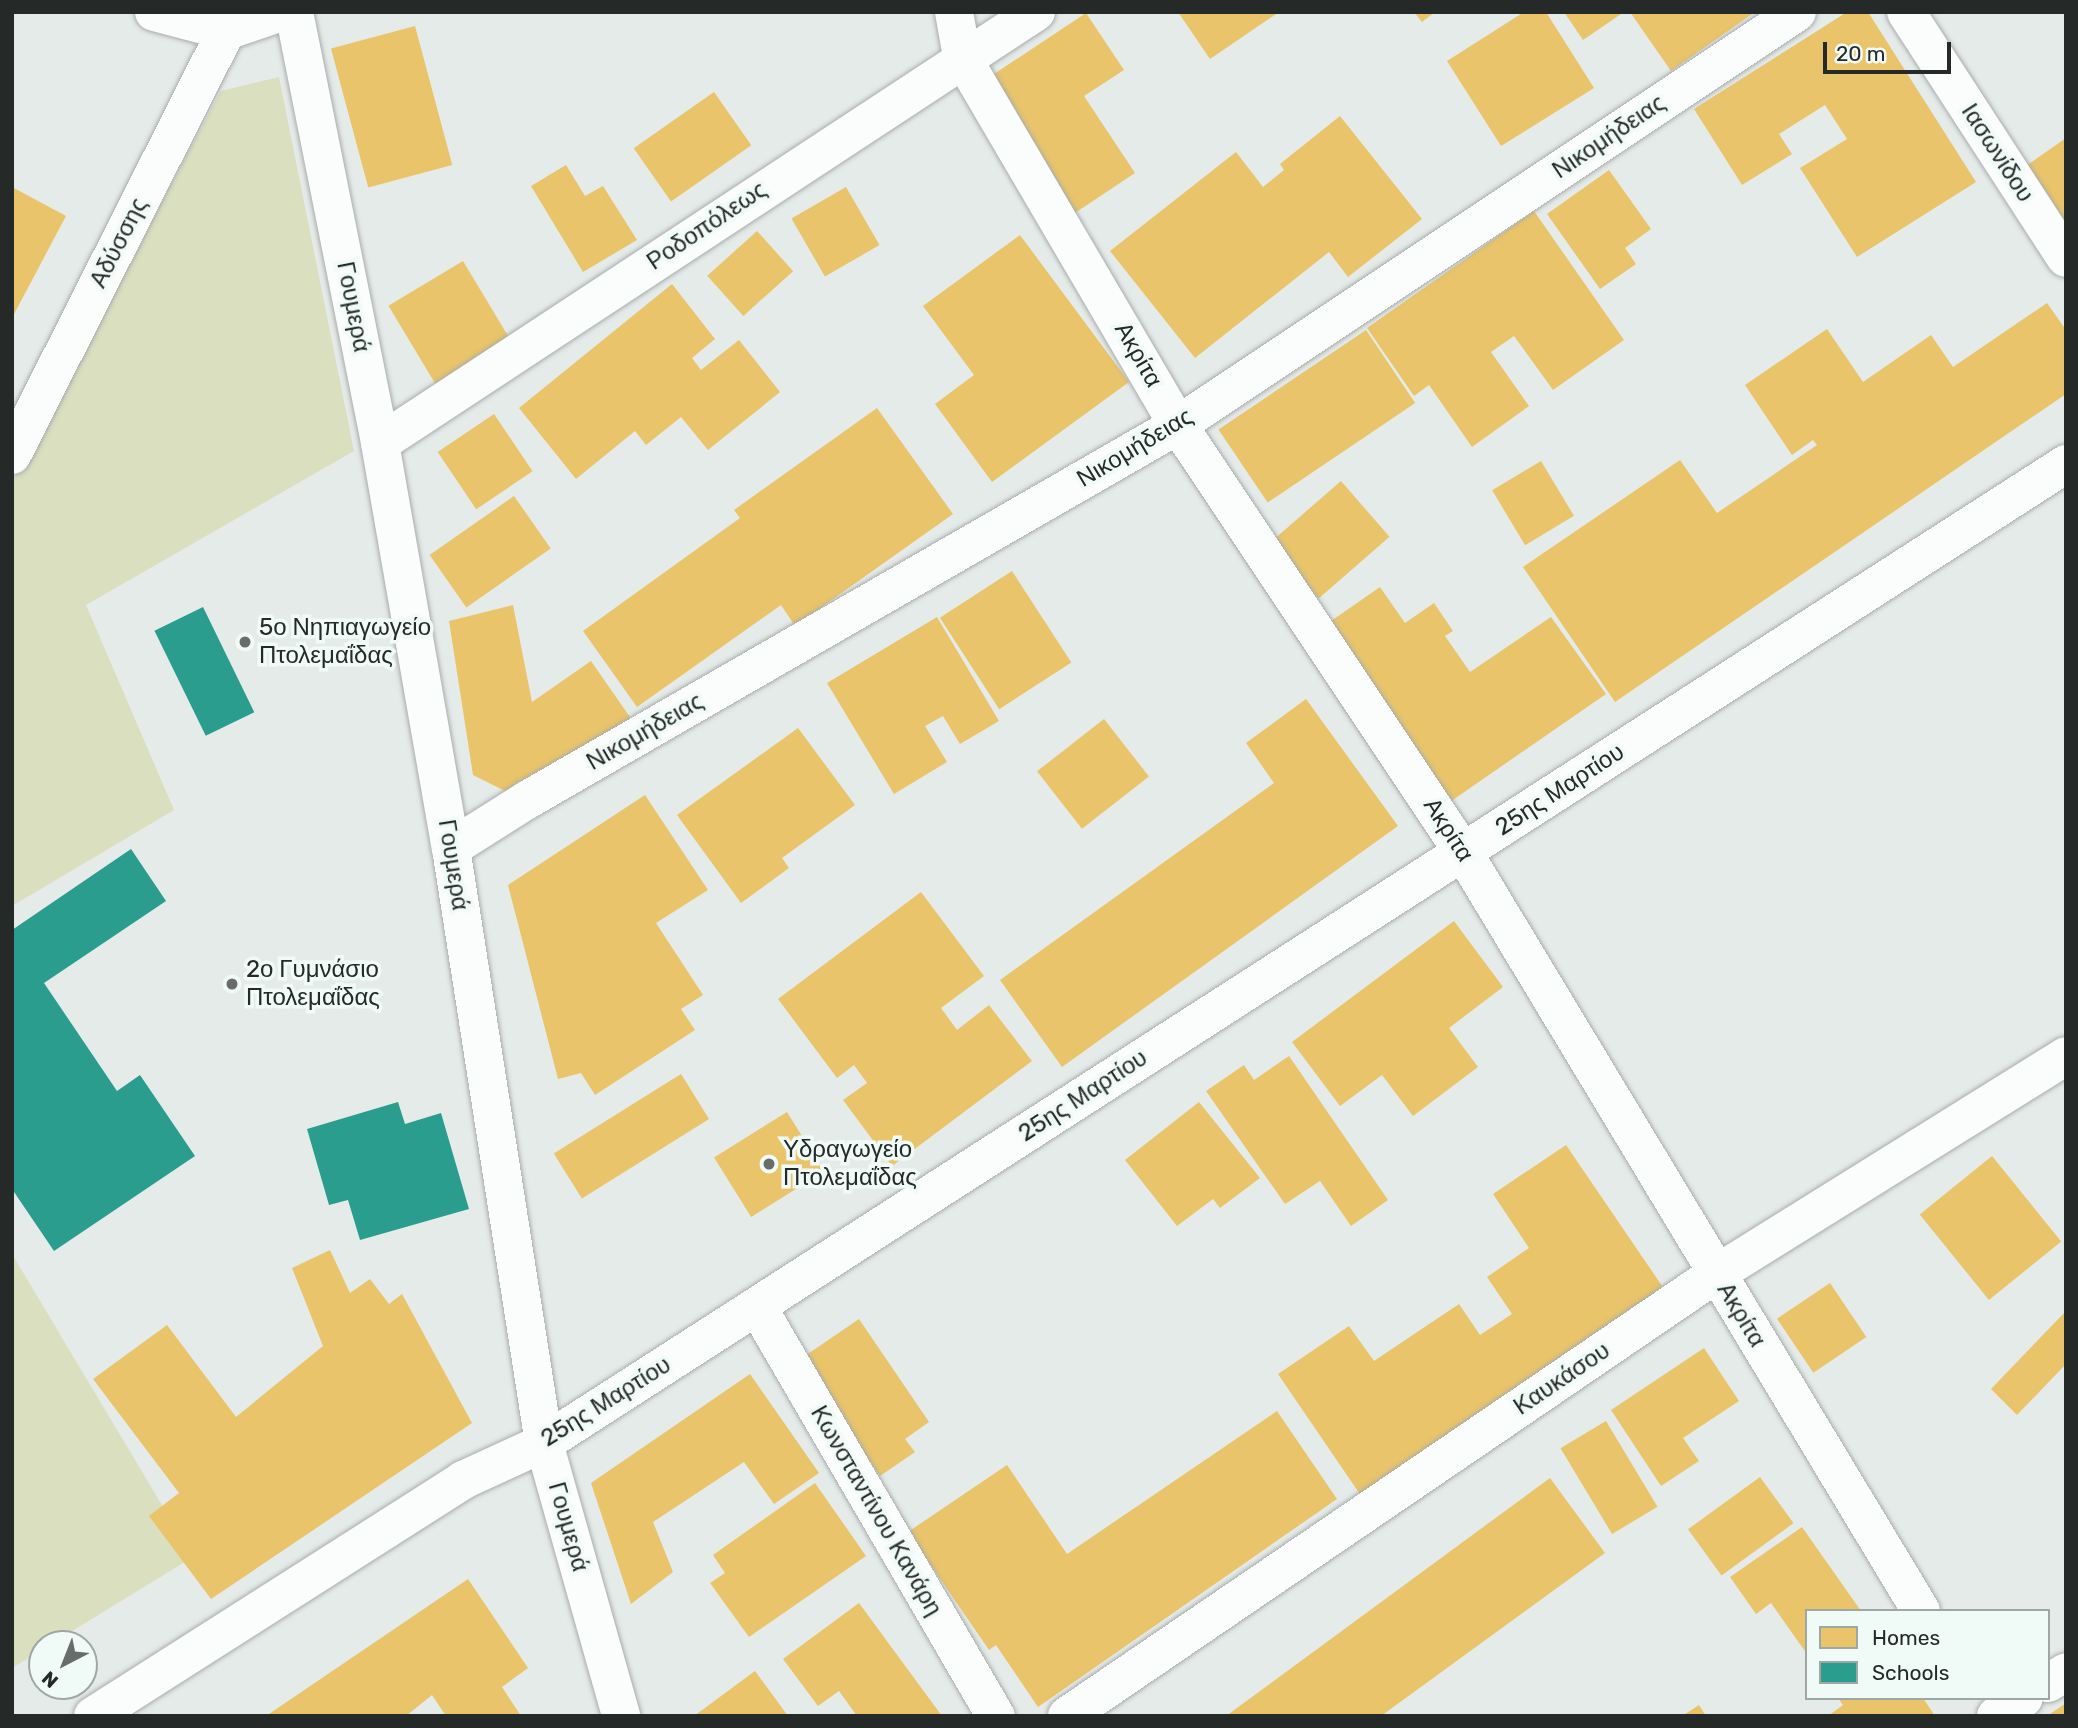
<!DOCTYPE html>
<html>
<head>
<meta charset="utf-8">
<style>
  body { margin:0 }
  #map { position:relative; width:2078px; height:1728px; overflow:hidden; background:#e5ebe9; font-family:Rubik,sans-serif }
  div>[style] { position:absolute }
  .green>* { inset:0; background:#dadfc0 }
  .homes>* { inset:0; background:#e9c46a; transform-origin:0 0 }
  .schools>* { inset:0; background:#2a9d8f; transform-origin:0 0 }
  .roads { filter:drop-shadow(0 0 2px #a8adab) drop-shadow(0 0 2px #a8adab) }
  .minor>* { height:38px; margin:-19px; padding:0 19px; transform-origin:19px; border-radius:19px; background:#fbfcfc }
  .tertiary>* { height:38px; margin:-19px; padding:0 19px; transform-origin:19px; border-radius:19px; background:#fbfcfc }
  .secondary>* { height:38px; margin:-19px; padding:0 19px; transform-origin:19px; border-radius:19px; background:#fbfcfc }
  .dots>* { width:19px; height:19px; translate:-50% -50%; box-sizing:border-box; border:4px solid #f0fbf7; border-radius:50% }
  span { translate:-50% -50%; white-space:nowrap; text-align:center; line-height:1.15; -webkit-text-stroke:7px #f0fbf7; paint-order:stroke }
  .street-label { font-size:24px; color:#252927 }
  .poi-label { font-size:24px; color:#252927 }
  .left { translate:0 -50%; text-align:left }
  .frame { position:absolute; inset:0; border:14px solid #252927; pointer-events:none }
  .legend { position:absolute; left:1805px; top:1609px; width:245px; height:91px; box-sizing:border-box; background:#f0fbf7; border:2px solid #9fa7a4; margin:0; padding:9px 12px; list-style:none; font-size:21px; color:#252927 }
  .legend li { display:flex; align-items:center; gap:14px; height:35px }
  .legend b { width:35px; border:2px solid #9fa7a4 }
  .north { position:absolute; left:28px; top:1630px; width:70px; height:70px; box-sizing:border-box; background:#f0fbf7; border:2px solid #9fa7a4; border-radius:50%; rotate:222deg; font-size:19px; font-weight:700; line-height:28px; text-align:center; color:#252927 }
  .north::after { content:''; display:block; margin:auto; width:24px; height:32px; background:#686d6b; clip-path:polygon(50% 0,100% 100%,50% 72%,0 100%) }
  .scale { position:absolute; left:1823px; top:42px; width:128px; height:32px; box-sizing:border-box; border:4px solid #252927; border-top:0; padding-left:9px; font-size:21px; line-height:24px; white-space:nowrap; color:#252927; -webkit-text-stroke:5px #f0fbf7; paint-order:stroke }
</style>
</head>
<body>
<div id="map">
  <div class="green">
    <div style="clip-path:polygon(279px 77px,354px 451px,86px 605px,174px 810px,12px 906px,12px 482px,221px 91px)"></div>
    <div style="clip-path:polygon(12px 1254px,193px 1557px,51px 1644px,42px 1644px,42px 1650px,12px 1668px)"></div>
  </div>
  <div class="homes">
    <div style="clip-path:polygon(1178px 12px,1279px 12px,1210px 59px)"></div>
    <div style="clip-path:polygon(1414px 12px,1435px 12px,1422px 22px)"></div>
    <div style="clip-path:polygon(1524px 12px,1546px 12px,1594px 88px,1501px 146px,1447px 61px)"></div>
    <div style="clip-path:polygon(1564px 12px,1624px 12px,1583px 40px)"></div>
    <div style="clip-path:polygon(1630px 12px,1755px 12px,1671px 71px)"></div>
    <div style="clip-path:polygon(1847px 12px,1868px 12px,1976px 182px,1857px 257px,1800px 168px,1847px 139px,1825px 105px,1779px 134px,1792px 154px,1742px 185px,1694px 109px)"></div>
    <div style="clip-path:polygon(1086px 13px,1124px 70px,1084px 96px,1135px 173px,1075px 213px,985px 80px)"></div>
    <div style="left:415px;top:26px;width:144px;height:87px;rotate:75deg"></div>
    <div style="left:714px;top:92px;width:65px;height:98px;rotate:55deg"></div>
    <div style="clip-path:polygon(1340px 116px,1422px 219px,1348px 277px,1329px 252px,1195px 358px,1110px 251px,1236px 152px,1263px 187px,1284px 170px,1280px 164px)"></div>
    <div style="clip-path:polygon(2066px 138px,2066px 243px,2016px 173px)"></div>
    <div style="clip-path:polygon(566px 165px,585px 196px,603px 186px,637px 240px,583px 272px,531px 186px)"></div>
    <div style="clip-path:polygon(1609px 170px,1651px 229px,1625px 248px,1636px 264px,1600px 289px,1547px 214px)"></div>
    <div style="clip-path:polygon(12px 187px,66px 216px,12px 318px)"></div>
    <div style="left:846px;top:187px;width:67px;height:63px;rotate:60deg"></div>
    <div style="clip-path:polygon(1534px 211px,1624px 340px,1553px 390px,1514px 336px,1491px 352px,1529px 406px,1472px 447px,1429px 385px,1414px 396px,1367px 328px)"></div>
    <div style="left:757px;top:231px;width:54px;height:67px;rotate:48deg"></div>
    <div style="clip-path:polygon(1020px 235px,1129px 382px,992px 482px,935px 404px,974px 375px,923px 306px)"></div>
    <div style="left:463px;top:261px;width:93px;height:87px;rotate:59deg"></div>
    <div style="clip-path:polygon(672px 284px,715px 339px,692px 358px,701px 370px,739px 340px,780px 392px,708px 450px,681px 417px,646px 445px,635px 431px,576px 479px,519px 408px)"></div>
    <div style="clip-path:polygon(2047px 303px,2066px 330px,2066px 394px,1615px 702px,1523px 567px,1680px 460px,1717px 513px,1817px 445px,1813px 440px,1792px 455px,1745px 385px,1827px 329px,1863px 382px,1931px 335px,1953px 367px)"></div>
    <div style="left:1366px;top:330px;width:88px;height:178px;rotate:56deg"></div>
    <div style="clip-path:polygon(877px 408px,953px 514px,795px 626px,781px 605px,637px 707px,583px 631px,740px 518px,734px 510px)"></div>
    <div style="left:494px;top:414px;width:69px;height:68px;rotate:56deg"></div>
    <div style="left:1541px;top:461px;width:64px;height:57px;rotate:59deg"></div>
    <div style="left:1341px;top:481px;width:74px;height:94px;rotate:49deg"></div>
    <div style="left:514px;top:496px;width:64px;height:103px;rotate:55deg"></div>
    <div style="left:1012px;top:571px;width:109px;height:86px;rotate:57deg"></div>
    <div style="clip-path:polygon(1380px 587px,1405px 623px,1434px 603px,1453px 631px,1445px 636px,1470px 672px,1551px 617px,1606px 694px,1444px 806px,1321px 628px)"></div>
    <div style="clip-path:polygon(513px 605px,532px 702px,591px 661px,632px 720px,519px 798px,473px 775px,449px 621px)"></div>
    <div style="clip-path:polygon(937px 617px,999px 721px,960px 744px,943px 716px,925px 726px,947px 762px,894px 794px,827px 683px)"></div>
    <div style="clip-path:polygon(1306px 699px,1398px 826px,1062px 1067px,1000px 980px,1274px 783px,1246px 743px)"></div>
    <div style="left:1104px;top:719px;width:73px;height:85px;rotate:52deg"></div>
    <div style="clip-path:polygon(798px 728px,855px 805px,782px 858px,789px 868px,741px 903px,677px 815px)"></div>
    <div style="clip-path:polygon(645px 795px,708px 890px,656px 923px,703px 995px,681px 1009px,695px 1030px,595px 1095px,581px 1073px,558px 1079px,508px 885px)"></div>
    <div style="clip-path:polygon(921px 892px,984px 976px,941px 1008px,957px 1030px,989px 1005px,1032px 1061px,892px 1166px,843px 1100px,867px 1083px,854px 1065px,837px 1078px,778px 999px)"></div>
    <div style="clip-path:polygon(1454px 921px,1503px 987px,1449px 1028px,1478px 1067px,1413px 1116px,1382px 1075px,1340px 1106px,1292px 1042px)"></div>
    <div style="clip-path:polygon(1289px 1056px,1388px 1200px,1351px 1226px,1320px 1181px,1285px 1204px,1206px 1091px,1244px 1065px,1254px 1080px)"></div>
    <div style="left:681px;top:1074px;width:53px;height:150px;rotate:58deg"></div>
    <div style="clip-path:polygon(1199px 1102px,1260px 1178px,1220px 1208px,1213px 1199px,1177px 1226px,1125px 1160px)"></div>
    <div style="left:787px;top:1112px;width:70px;height:86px;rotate:58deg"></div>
    <div style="clip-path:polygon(1566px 1145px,1673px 1302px,1368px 1506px,1278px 1374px,1349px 1326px,1374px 1361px,1459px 1304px,1480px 1335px,1512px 1314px,1487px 1277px,1529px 1248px,1493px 1194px)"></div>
    <div style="left:1992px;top:1156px;width:110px;height:93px;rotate:51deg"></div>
    <div style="clip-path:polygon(330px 1250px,350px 1293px,370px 1279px,389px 1304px,402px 1294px,472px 1423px,211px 1599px,149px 1516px,179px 1493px,93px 1379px,167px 1325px,236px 1417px,323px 1346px,292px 1268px)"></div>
    <div style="left:1830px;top:1283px;width:65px;height:64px;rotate:56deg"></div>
    <div style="clip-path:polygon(2066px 1311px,2066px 1364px,2017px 1415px,1991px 1389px)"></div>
    <div style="clip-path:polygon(859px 1319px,929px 1422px,905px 1439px,915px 1452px,880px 1476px,799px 1360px)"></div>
    <div style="clip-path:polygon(1704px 1348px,1739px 1401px,1683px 1438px,1699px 1461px,1661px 1486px,1611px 1410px)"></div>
    <div style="clip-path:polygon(750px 1374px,819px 1473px,774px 1504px,744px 1462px,653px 1522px,673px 1572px,631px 1604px,591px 1483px)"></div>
    <div style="clip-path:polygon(1277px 1411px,1337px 1499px,1038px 1707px,996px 1645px,989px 1650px,908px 1532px,1007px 1465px,1067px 1554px)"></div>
    <div style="left:1606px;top:1421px;width:100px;height:53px;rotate:59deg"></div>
    <div style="left:1760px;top:1477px;width:57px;height:89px;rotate:54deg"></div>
    <div style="clip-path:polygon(1550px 1478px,1605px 1553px,1381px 1716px,1226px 1716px)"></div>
    <div style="clip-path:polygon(815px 1483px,866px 1556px,749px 1637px,710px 1583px,725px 1573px,713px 1555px)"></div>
    <div style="clip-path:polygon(1802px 1527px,1861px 1611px,1807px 1611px,1807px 1654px,1771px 1603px,1756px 1614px,1730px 1577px)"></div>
    <div style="clip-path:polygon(468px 1579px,528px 1668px,502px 1687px,521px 1716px,446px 1716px,432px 1695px,406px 1716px,266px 1716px)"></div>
    <div style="clip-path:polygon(859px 1603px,942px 1716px,857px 1716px,839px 1691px,818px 1706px,783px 1659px)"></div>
    <div style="clip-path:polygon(755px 1671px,788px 1716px,694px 1716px)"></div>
    <div style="clip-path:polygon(1838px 1698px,1923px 1698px,1935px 1716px,1828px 1716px,1843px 1705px)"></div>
    <div style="clip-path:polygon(2066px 1703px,2066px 1716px,2047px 1716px)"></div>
    <div style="clip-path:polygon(1699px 1705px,1706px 1716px,1682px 1716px)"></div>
  </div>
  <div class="schools">
    <div style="left:203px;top:607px;width:117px;height:54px;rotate:64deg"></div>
    <div style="clip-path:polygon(131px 849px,166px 901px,44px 983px,117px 1091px,140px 1075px,195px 1156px,54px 1251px,12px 1189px,12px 930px)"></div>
    <div style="clip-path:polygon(398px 1102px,405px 1124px,441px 1113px,469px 1209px,360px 1240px,348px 1200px,329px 1205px,307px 1129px)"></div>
  </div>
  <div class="roads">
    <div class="minor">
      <div style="left:154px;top:12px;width:74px;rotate:14.8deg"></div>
      <div style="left:226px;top:31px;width:59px;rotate:-18.7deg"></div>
      <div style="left:954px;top:12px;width:46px;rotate:79.9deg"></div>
      <div style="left:962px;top:57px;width:427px;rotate:59.6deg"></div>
      <div style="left:1178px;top:425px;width:513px;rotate:56.28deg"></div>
      <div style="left:1463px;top:852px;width:886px;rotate:58.89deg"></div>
      <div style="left:380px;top:443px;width:785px;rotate:-33.31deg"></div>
      <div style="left:12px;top:455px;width:475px;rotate:-63.2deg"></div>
      <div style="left:451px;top:848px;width:90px;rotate:-32.3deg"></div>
      <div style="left:527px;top:800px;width:751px;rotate:-29.94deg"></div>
      <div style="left:1178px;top:425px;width:744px;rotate:-33.71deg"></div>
      <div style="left:757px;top:1306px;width:475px;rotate:59.8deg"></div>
      <div style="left:2048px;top:1683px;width:21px;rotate:-31deg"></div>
      <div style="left:1067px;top:1716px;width:785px;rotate:-34.26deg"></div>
      <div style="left:1716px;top:1274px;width:412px;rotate:-31.9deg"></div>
      <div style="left:1996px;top:1716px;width:33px;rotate:-33deg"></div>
    </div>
    <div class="tertiary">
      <div style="left:294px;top:12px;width:439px;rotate:78.7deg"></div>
      <div style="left:380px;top:443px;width:411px;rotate:80.1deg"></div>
      <div style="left:451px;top:848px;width:602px;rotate:81.12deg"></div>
      <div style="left:544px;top:1443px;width:284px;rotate:74.2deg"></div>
      <div style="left:1906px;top:12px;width:293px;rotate:57deg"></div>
    </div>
    <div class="secondary">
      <div style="left:93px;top:1716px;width:439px;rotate:-32.5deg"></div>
      <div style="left:463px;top:1480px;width:89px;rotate:-24.6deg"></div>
      <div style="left:544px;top:1443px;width:1810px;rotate:-32.75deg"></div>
    </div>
  </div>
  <div class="dots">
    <div style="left:245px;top:642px;background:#686d6b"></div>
    <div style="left:232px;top:984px;background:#686d6b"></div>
    <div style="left:769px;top:1164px;background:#686d6b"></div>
  </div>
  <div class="street-label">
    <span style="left:1609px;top:137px;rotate:-34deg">Νικομήδειας</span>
    <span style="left:1997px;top:153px;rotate:57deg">Ιασωνίδου</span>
    <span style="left:707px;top:226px;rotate:-34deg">Ροδοπόλεως</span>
    <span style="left:119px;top:243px;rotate:-63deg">Αδύσσης</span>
    <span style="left:353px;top:307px;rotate:79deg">Γουμερά</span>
    <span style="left:1138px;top:355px;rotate:60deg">Ακρίτα</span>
    <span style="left:1135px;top:448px;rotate:-31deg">Νικομήδειας</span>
    <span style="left:645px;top:732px;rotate:-30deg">Νικομήδειας</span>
    <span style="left:1560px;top:790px;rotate:-33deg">25ης Μαρτίου</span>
    <span style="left:1448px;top:830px;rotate:57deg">Ακρίτα</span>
    <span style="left:453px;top:865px;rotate:81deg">Γουμερά</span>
    <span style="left:1083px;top:1096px;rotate:-33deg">25ης Μαρτίου</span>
    <span style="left:1741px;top:1315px;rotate:59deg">Ακρίτα</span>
    <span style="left:1562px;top:1379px;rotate:-34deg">Καυκάσου</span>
    <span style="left:606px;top:1402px;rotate:-32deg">25ης Μαρτίου</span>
    <span style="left:876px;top:1511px;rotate:60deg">Κωνσταντίνου Κανάρη</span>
    <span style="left:568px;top:1527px;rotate:74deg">Γουμερά</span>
  </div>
  <div class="poi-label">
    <span class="left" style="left:259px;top:642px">5ο Νηπιαγωγείο<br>Πτολεμαΐδας</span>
    <span class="left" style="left:246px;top:984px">2ο Γυμνάσιο<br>Πτολεμαΐδας</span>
    <span class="left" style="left:783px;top:1164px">Υδραγωγείο<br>Πτολεμαΐδας</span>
  </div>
  <div class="frame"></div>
  <ul class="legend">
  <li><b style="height:19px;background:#e9c46a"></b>Homes</li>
  <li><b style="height:19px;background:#2a9d8f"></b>Schools</li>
  </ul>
  <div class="north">N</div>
  <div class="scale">20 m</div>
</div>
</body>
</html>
